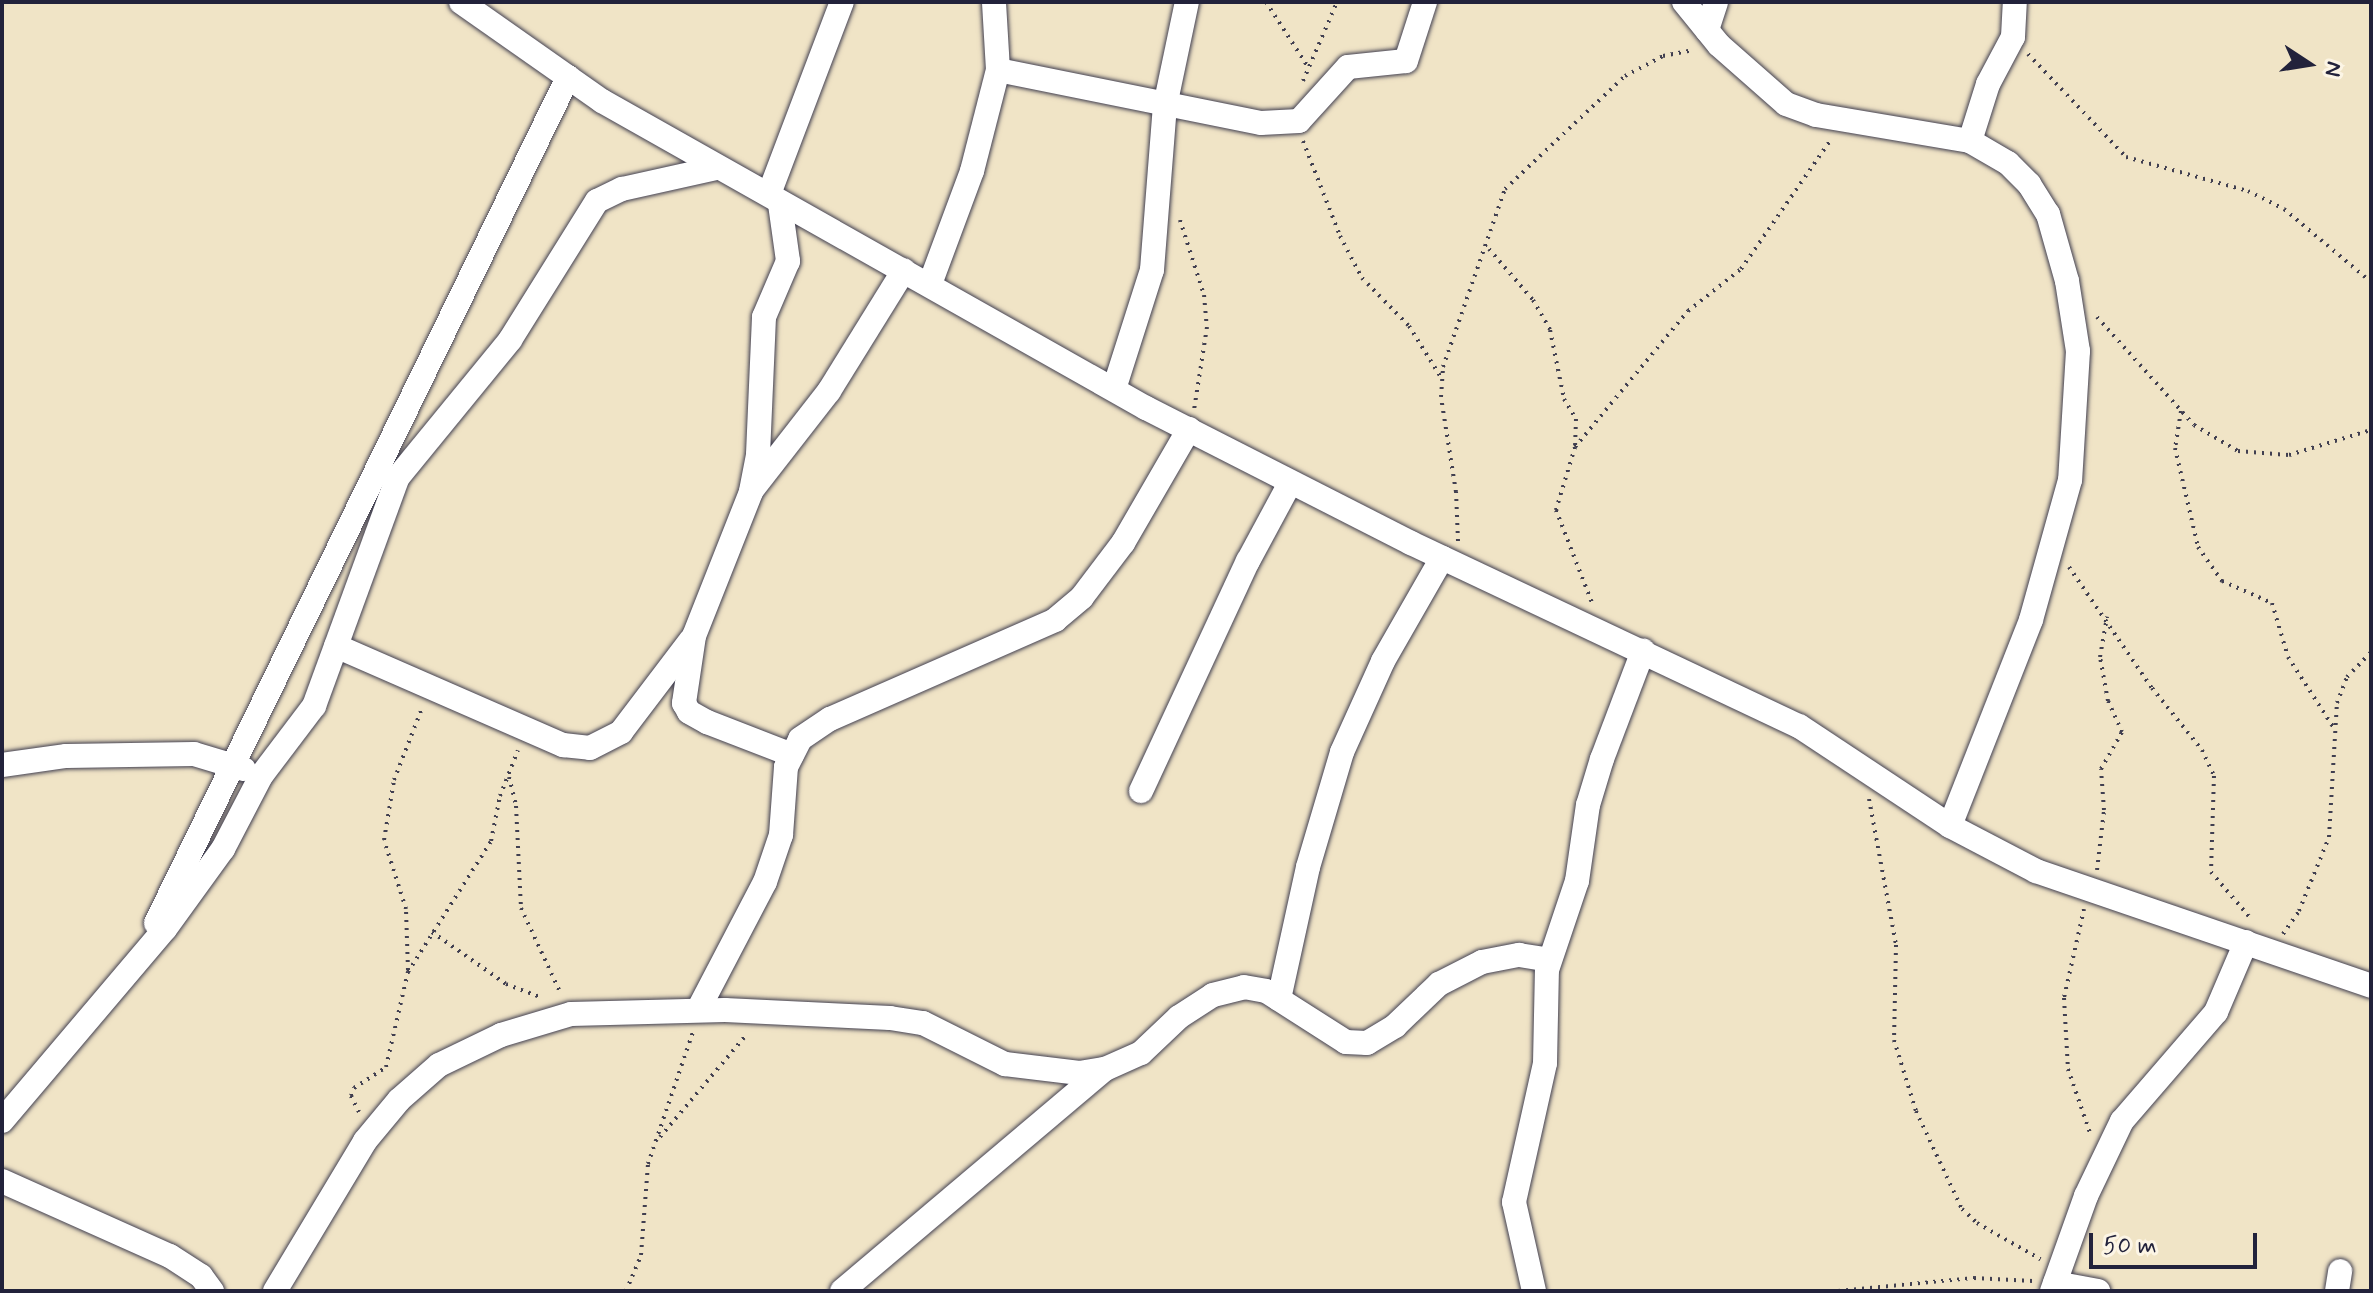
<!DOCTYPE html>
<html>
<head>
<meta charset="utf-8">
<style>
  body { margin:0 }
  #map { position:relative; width:2373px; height:1293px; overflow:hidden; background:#f0e4c6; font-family:Mynerve,sans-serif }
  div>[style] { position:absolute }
  .path>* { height:4px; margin-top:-2px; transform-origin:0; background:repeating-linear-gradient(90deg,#413f50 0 2px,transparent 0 8px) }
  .roads { filter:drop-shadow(0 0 2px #413f50) drop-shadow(0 0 2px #413f50) }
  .minor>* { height:24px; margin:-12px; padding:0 12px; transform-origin:12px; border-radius:12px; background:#fff }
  span { translate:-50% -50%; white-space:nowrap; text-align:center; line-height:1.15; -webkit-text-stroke:7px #fcf5e5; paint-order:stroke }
  .frame { position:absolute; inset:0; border:4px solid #22223b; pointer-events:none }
  .north { position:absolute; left:2269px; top:24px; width:80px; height:80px; -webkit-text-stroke:6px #fcf5e5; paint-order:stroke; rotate:102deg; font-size:22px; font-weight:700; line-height:32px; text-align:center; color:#22223b }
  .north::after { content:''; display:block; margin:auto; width:28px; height:36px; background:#22223b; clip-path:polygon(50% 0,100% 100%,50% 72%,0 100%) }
  .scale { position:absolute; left:2089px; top:1233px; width:168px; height:36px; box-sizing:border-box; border:4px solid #22223b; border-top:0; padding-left:10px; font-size:24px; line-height:28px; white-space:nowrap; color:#22223b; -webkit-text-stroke:6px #fcf5e5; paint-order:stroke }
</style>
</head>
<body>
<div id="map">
  <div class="path">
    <div style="left:1266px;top:2px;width:77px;rotate:57.1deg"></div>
    <div style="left:2028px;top:54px;width:142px;rotate:46.4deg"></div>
    <div style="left:2126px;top:157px;width:127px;rotate:15.6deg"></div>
    <div style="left:2248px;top:191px;width:40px;rotate:26.6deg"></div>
    <div style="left:2284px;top:209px;width:114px;rotate:40deg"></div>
    <div style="left:1303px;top:81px;width:86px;rotate:-66.7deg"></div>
    <div style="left:1303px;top:141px;width:102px;rotate:68.7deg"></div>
    <div style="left:1340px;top:236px;width:47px;rotate:62.4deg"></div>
    <div style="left:1362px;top:278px;width:67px;rotate:45.6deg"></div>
    <div style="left:1409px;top:326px;width:62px;rotate:58.1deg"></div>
    <div style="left:1180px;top:220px;width:79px;rotate:72.3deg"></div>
    <div style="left:1204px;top:295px;width:32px;rotate:85deg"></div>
    <div style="left:1207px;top:327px;width:84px;rotate:98.9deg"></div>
    <div style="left:1489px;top:249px;width:67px;rotate:49.2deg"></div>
    <div style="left:1533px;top:300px;width:34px;rotate:60deg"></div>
    <div style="left:1550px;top:330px;width:70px;rotate:78.5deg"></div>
    <div style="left:1564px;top:399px;width:23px;rotate:59deg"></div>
    <div style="left:1576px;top:419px;width:28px;rotate:92deg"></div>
    <div style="left:1575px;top:447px;width:66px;rotate:106.8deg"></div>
    <div style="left:1556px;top:510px;width:100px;rotate:68.8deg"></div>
    <div style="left:2097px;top:317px;width:145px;rotate:48.1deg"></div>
    <div style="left:2194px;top:425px;width:51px;rotate:30.6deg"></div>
    <div style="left:2238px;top:451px;width:51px;rotate:4.5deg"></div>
    <div style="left:2289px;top:455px;width:86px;rotate:-17deg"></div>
    <div style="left:2181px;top:411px;width:37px;rotate:99deg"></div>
    <div style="left:2175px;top:448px;width:102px;rotate:76.9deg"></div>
    <div style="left:2198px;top:547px;width:42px;rotate:54.8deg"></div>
    <div style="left:2222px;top:581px;width:55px;rotate:23.7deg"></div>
    <div style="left:2272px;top:603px;width:56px;rotate:73.5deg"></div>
    <div style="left:2288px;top:657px;width:85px;rotate:57.1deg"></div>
    <div style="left:1575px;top:447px;width:177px;rotate:-50.3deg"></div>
    <div style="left:1688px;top:311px;width:68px;rotate:-38.4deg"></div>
    <div style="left:1741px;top:269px;width:156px;rotate:-55.2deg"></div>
    <div style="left:1458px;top:541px;width:49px;rotate:-92.3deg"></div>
    <div style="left:1456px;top:492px;width:96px;rotate:-99deg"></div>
    <div style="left:1441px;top:397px;width:30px;rotate:-86deg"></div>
    <div style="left:1443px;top:367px;width:188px;rotate:-70.8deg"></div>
    <div style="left:1505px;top:189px;width:165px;rotate:-43.3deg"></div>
    <div style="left:1625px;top:76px;width:43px;rotate:-27.8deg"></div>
    <div style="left:1663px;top:56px;width:31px;rotate:-11deg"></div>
    <div style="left:2069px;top:567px;width:147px;rotate:55.6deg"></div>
    <div style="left:2152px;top:688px;width:80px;rotate:51.1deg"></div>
    <div style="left:2202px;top:750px;width:29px;rotate:65deg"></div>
    <div style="left:2214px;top:776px;width:96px;rotate:91.8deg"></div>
    <div style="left:2211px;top:872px;width:63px;rotate:49.5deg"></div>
    <div style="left:509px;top:777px;width:30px;rotate:76deg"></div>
    <div style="left:516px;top:806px;width:102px;rotate:87.2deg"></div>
    <div style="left:521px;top:908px;width:95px;rotate:65.1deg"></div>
    <div style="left:1869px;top:799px;width:148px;rotate:79.5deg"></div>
    <div style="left:1896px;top:945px;width:95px;rotate:91.2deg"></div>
    <div style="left:1894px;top:1040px;width:74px;rotate:72.8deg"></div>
    <div style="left:1916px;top:1111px;width:108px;rotate:64.9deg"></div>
    <div style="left:1962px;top:1209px;width:21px;rotate:43deg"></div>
    <div style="left:1977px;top:1223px;width:73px;rotate:29.7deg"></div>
    <div style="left:2097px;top:870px;width:60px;rotate:-83.3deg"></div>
    <div style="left:2104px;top:810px;width:41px;rotate:-94.2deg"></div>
    <div style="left:2101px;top:769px;width:43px;rotate:-60.4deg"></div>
    <div style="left:2122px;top:732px;width:34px;rotate:-114deg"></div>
    <div style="left:2108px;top:701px;width:45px;rotate:-100.3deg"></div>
    <div style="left:2100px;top:657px;width:41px;rotate:-80.1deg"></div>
    <div style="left:2084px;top:909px;width:91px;rotate:102.7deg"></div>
    <div style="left:2064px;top:998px;width:71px;rotate:86.8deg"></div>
    <div style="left:2068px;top:1069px;width:68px;rotate:71deg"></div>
    <div style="left:432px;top:932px;width:90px;rotate:35.1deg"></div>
    <div style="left:506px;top:984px;width:39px;rotate:21deg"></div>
    <div style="left:2283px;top:934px;width:28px;rotate:-55deg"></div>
    <div style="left:2299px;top:911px;width:80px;rotate:-67.9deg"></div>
    <div style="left:2329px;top:837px;width:134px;rotate:-86.6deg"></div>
    <div style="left:2337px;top:703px;width:28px;rotate:-69deg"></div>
    <div style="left:2347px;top:677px;width:35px;rotate:-46deg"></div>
    <div style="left:408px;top:970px;width:61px;rotate:-91.9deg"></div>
    <div style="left:406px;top:909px;width:72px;rotate:-107.7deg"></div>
    <div style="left:384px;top:840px;width:61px;rotate:-80.5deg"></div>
    <div style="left:394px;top:780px;width:77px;rotate:-68.7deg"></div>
    <div style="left:359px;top:1112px;width:18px;rotate:-117deg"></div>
    <div style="left:351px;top:1096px;width:9px;rotate:-69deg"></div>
    <div style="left:354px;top:1088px;width:38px;rotate:-33deg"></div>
    <div style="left:386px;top:1067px;width:98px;rotate:-77deg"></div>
    <div style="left:408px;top:972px;width:155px;rotate:-57.6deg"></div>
    <div style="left:491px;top:841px;width:46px;rotate:-78.7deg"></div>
    <div style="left:500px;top:796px;width:49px;rotate:-68.6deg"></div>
    <div style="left:660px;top:1137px;width:135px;rotate:-49.8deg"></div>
    <div style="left:626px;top:1291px;width:39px;rotate:-67deg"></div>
    <div style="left:641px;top:1255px;width:91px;rotate:-85.6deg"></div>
    <div style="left:648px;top:1164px;width:139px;rotate:-71.2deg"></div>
    <div style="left:1838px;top:1291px;width:137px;rotate:-5.5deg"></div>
    <div style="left:1974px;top:1278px;width:59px;rotate:2.9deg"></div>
  </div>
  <div class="roads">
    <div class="minor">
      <div style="left:461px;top:2px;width:172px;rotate:35.1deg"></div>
      <div style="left:602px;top:101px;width:625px;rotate:29.44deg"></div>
      <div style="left:1146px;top:408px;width:297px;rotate:27deg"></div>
      <div style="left:1411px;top:543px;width:429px;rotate:25.3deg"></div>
      <div style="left:1799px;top:726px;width:181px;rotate:33.5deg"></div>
      <div style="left:1950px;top:826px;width:97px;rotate:27.6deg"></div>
      <div style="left:2036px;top:871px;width:354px;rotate:18.9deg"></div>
      <div style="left:1684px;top:2px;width:55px;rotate:50.9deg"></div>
      <div style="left:1719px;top:45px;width:89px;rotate:41.4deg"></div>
      <div style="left:1786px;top:104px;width:32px;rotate:20deg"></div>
      <div style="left:1816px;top:115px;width:156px;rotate:9.6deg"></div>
      <div style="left:1970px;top:141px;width:44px;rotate:30.1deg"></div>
      <div style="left:2008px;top:163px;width:30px;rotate:45deg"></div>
      <div style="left:2029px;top:184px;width:36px;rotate:58deg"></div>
      <div style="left:2048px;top:214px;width:70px;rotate:74.2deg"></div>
      <div style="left:2067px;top:281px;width:71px;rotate:81.1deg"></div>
      <div style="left:2078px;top:351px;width:129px;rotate:93.5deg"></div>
      <div style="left:2070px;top:480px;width:145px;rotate:105.6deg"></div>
      <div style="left:2031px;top:620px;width:221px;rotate:111.5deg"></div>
      <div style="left:1707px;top:30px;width:29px;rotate:-72deg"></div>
      <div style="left:998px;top:70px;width:268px;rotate:11.4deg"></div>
      <div style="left:1261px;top:123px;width:38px;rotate:-3deg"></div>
      <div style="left:1299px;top:121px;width:73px;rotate:-47.8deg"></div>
      <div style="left:1348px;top:67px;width:58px;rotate:-5.9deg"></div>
      <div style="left:1406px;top:61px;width:62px;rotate:-72.1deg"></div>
      <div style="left:1970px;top:141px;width:60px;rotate:-72.5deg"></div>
      <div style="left:1988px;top:84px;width:53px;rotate:-62deg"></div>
      <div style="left:2013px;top:37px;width:35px;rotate:-87deg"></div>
      <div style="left:769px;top:194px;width:205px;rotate:-69.2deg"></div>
      <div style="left:780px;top:204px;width:58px;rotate:82deg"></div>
      <div style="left:788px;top:261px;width:61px;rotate:113.2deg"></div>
      <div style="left:764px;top:317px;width:138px;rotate:92.5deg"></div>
      <div style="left:758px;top:455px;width:38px;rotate:101deg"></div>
      <div style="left:751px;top:492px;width:155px;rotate:111.6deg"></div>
      <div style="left:694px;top:636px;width:68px;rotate:98.5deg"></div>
      <div style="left:684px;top:703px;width:10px;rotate:61deg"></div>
      <div style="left:689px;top:712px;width:21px;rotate:29deg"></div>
      <div style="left:707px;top:722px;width:91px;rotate:21.2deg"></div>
      <div style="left:930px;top:284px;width:121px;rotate:-69.6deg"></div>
      <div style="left:972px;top:171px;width:104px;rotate:-75.6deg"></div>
      <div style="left:998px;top:70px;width:68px;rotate:-93.4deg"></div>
      <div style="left:1114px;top:389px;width:125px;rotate:-72.3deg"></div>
      <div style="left:1152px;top:270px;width:165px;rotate:-85.5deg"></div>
      <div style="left:1165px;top:106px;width:106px;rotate:-78.1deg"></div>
      <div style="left:752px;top:490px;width:125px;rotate:-52.1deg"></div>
      <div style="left:829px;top:391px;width:142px;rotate:-58.2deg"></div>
      <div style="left:336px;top:646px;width:248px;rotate:23.6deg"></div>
      <div style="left:563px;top:745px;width:27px;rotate:6deg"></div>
      <div style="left:590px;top:748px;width:35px;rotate:-27deg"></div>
      <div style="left:621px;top:732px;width:114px;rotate:-52.8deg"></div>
      <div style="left:2px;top:765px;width:65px;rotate:-8deg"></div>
      <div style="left:66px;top:756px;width:128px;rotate:-0.9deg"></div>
      <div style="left:194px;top:754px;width:52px;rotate:16.7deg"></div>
      <div style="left:1141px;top:791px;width:254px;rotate:-65.1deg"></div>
      <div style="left:1248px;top:561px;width:89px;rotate:-61.7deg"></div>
      <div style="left:156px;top:923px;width:941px;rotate:-64.03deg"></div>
      <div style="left:1279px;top:999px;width:135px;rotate:-77.6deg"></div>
      <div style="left:1308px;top:867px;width:120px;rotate:-73.5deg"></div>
      <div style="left:1342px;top:752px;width:100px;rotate:-65.7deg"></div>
      <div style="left:1383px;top:661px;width:119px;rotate:-60.2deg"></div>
      <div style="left:698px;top:1010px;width:144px;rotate:-62.4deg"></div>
      <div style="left:765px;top:882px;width:50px;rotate:-71.2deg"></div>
      <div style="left:781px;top:835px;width:68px;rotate:-85.8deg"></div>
      <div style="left:786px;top:767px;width:31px;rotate:-63deg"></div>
      <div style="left:800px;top:739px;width:36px;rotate:-34deg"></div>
      <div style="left:830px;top:719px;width:246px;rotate:-23.7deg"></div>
      <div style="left:1055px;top:620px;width:35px;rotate:-40deg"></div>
      <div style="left:1082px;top:597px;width:68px;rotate:-52.8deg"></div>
      <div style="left:1123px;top:543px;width:132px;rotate:-59.9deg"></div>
      <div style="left:2px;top:1121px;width:252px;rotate:-49.7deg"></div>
      <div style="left:165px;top:929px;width:99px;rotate:-54.1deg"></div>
      <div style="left:223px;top:849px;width:82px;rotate:-62.5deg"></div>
      <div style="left:261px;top:776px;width:88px;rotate:-52.9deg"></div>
      <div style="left:314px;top:706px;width:244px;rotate:-69.9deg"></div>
      <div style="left:398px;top:477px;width:177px;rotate:-50.7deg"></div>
      <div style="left:510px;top:340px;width:164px;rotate:-58deg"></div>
      <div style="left:597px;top:201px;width:28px;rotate:-26deg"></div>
      <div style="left:622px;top:189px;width:97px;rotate:-12.5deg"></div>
      <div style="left:2px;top:1181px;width:184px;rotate:24.1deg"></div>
      <div style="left:170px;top:1256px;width:37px;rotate:33deg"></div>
      <div style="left:201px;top:1276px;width:19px;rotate:54deg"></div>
      <div style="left:2055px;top:1283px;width:44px;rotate:10.5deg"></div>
      <div style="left:275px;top:1291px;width:175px;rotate:-59deg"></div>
      <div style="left:365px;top:1141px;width:53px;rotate:-50.3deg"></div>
      <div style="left:399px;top:1100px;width:53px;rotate:-41.2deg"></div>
      <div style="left:439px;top:1065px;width:69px;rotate:-25.8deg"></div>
      <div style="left:501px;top:1035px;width:73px;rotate:-16.7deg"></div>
      <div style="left:571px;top:1014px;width:154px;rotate:-1.5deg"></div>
      <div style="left:725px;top:1010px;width:165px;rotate:2.8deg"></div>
      <div style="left:890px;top:1018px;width:33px;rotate:9deg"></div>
      <div style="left:923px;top:1023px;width:92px;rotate:26.6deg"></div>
      <div style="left:1005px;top:1064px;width:75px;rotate:6.9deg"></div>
      <div style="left:1079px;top:1073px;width:26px;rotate:-9deg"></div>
      <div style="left:1105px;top:1069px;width:39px;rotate:-24deg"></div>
      <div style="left:1141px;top:1053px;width:52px;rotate:-43.5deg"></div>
      <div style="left:1179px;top:1017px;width:40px;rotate:-32.9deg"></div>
      <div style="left:1213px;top:995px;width:32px;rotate:-14deg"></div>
      <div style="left:1244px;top:987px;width:22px;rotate:10deg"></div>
      <div style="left:1266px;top:991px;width:95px;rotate:32.5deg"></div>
      <div style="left:1346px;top:1042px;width:21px;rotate:3deg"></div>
      <div style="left:1367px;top:1043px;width:33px;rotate:-31deg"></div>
      <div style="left:1395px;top:1026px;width:61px;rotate:-43.7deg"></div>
      <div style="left:1439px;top:984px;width:48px;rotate:-27.1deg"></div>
      <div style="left:1482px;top:962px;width:38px;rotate:-11deg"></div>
      <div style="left:1519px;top:955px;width:31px;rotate:9deg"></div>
      <div style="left:842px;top:1291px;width:344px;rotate:-40.2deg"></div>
      <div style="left:1534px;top:1291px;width:91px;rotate:-102.7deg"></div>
      <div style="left:1514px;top:1202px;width:142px;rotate:-77.4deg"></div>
      <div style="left:1545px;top:1063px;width:93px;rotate:-88.8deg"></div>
      <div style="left:1547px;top:970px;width:94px;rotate:-71.4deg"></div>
      <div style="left:1577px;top:881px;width:77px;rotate:-81.8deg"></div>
      <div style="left:1588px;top:805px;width:48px;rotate:-73.1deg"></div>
      <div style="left:1602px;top:759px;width:116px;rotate:-69.2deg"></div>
      <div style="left:2052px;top:1291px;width:101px;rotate:-70.3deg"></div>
      <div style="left:2086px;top:1196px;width:83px;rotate:-64.4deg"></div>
      <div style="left:2122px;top:1121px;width:144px;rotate:-49.2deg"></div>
      <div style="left:2216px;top:1012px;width:76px;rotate:-66.8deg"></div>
      <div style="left:2337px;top:1291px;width:20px;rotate:-81deg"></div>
    </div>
  </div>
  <div class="frame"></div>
  <div class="north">N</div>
  <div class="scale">50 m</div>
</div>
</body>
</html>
